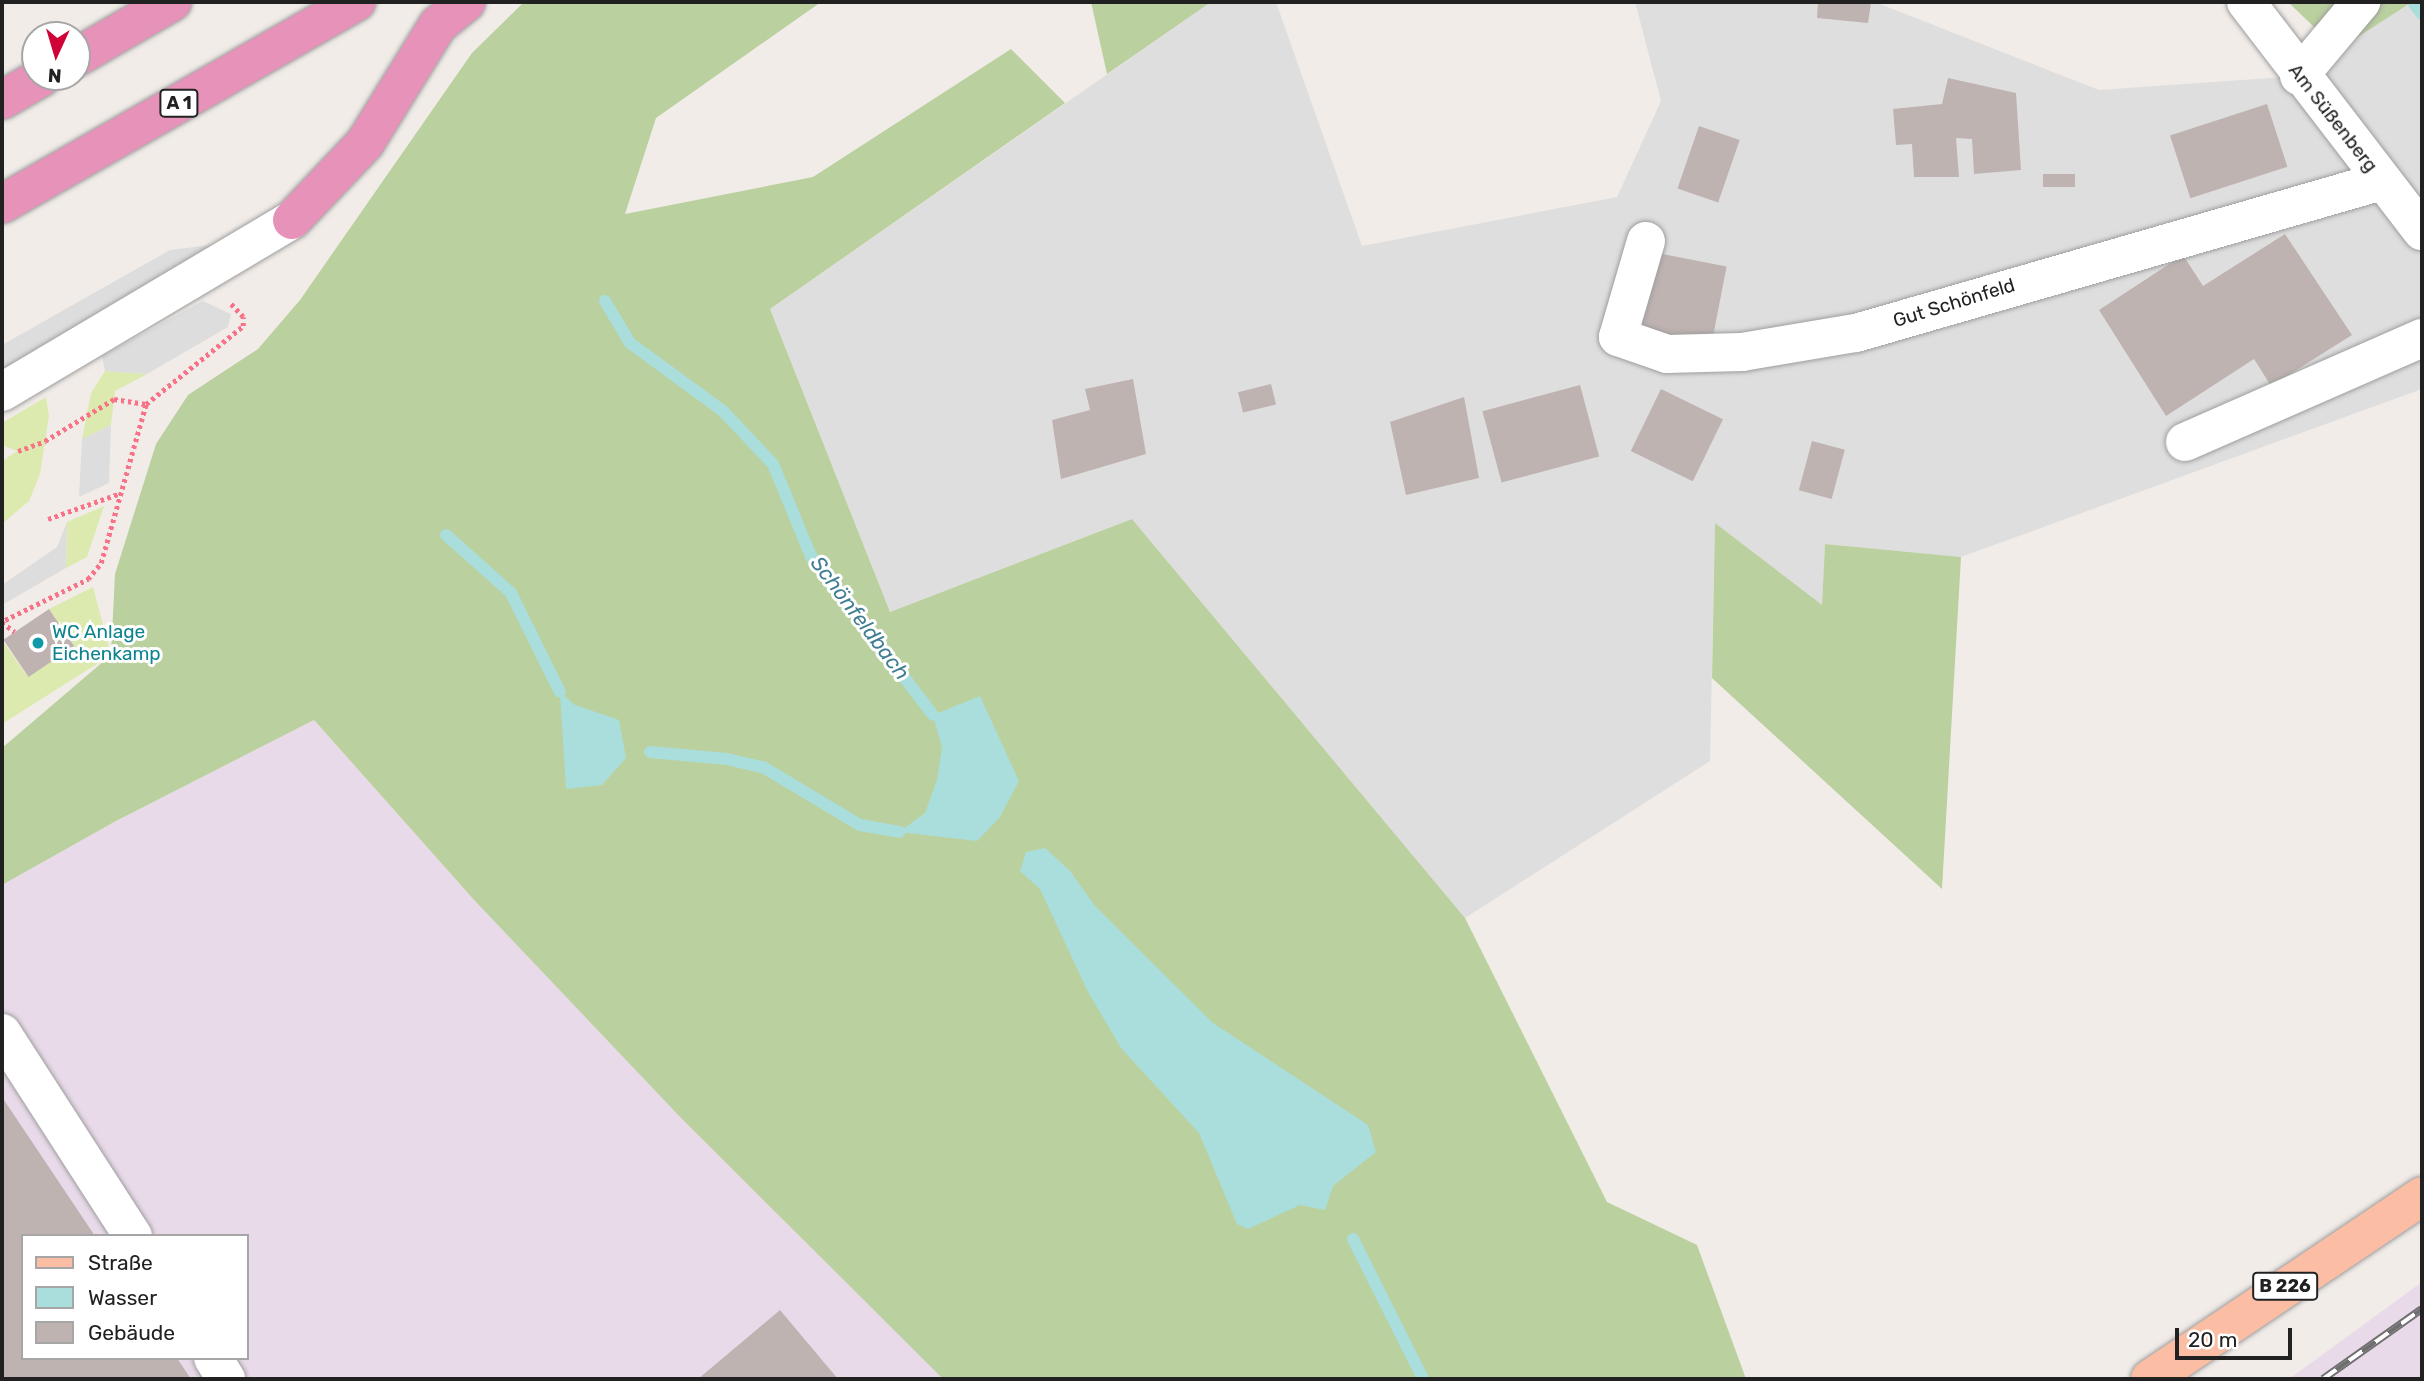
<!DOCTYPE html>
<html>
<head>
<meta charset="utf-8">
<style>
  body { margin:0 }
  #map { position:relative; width:2424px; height:1381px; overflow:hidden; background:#f1ece8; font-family:Rubik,sans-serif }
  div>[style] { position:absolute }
  .residential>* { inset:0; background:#dfdede }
  .industrial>* { inset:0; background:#e9daea }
  .grass>* { inset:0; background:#dceaaf }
  .forest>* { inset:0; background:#bad09e }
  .parking>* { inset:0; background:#ddd }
  .water>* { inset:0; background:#aadedc }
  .stream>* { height:12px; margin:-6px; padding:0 6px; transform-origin:6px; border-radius:6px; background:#aadedc }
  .building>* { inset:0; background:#beb3b1; transform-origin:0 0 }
  .path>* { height:4.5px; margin-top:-2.25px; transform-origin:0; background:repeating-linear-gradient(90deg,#f87288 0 3.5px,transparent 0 7px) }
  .roads { filter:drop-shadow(0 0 2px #9e9e9e) drop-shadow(0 0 2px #9e9e9e) }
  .minor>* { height:38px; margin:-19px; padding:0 19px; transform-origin:19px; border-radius:19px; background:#fff }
  .major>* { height:38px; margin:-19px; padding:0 19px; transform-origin:19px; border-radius:19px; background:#fbbea4 }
  .highway>* { height:38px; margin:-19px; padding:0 19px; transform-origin:19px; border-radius:19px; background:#e792b8 }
  .rail>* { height:8px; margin-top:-4px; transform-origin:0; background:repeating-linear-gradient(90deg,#fff 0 16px,#6f6f6f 0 32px); box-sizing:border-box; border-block:2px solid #6f6f6f }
  .dots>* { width:19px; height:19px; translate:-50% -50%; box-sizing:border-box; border:4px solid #fff; border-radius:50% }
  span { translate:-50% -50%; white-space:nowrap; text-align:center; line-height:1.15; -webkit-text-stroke:6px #fff; paint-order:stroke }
  .shield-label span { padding:2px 5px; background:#fff; border:2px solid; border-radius:5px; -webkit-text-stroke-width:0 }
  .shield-label { font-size:18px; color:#212121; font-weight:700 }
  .street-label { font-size:19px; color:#212121 }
  .culture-label { font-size:19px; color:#0d838f }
  .left { translate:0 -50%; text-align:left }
  .water-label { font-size:21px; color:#417e91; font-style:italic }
  .frame { position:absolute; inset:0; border:4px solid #212121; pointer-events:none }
  .legend { position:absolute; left:21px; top:1234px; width:228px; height:126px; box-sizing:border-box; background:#fff; border:2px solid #a6a6a6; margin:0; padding:9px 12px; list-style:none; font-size:21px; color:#212121 }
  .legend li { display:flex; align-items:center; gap:14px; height:35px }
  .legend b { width:35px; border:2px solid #a6a6a6 }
  .north { position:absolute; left:21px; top:21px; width:70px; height:70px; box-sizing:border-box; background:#fff; border:2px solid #a6a6a6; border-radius:50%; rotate:184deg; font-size:19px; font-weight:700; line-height:28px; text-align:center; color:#212121 }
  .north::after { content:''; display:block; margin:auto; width:24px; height:32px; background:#d00339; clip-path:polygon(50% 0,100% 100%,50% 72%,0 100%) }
  .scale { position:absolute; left:2175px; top:1328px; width:117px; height:32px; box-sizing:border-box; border:4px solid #212121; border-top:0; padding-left:9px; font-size:21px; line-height:24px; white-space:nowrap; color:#212121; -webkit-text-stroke:5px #fff; paint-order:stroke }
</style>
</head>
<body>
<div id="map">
  <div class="residential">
    <div style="clip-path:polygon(1211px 2px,1276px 2px,1362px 246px,1617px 197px,1661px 101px,1635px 2px,1875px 2px,2099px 90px,2299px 76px,2412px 2px,2422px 2px,2422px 389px,1961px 557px,1825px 544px,1822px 606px,1715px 523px,1710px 761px,1465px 918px,1132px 519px,890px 612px,770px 309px)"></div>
  </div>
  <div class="industrial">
    <div style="clip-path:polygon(evenodd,314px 720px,475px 901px,681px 1118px,943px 1379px,2px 1379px,2px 885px,116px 821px,314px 720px,23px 1236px,247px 1236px,247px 1358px,23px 1358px,23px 1236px)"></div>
    <div style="clip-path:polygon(2422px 1282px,2422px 1379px,2289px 1379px)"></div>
  </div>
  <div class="grass">
    <div style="clip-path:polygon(105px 371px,147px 374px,115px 391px,111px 425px,82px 439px,91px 393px)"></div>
    <div style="clip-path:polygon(46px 397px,49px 416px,40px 474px,29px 501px,2px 524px,2px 461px,17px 451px,2px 445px,2px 423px)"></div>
    <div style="clip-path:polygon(104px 506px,87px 557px,66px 568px,67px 522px)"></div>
    <div style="clip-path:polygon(93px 587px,111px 655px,2px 724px,2px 640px,28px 677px,74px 646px,49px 609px)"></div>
  </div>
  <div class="forest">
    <div style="clip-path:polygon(524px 2px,821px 2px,656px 118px,625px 214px,813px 177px,1011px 49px,1065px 103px,770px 309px,890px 612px,1132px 519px,1465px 918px,1607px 1202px,1697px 1245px,1746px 1379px,943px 1379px,681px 1118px,475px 901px,314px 720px,116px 821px,2px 885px,2px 748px,111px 655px,115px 574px,156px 444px,188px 395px,258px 349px,300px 300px,472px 53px)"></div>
    <div style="clip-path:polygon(1091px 2px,1211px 2px,1107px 74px)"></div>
    <div style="clip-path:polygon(2288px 2px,2412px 2px,2338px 50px)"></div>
    <div style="clip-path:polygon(1715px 523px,1822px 605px,1825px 544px,1961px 557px,1942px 889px,1712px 678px)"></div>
  </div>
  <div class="parking">
    <div style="clip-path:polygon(228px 243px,2px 374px,2px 345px,170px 250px)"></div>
    <div style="clip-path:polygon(203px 301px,231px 314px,228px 327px,147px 374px,105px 371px,102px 356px)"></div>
    <div style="clip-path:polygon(111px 425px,109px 483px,79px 497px,82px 439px)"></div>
    <div style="clip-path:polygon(67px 522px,66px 568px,2px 605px,2px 585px,57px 547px)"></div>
  </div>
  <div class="water">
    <div style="clip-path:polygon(560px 692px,575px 705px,619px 720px,626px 758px,602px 785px,566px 789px)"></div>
    <div style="clip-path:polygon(980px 696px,1019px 781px,1000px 817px,977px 841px,899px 832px,925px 813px,937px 780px,942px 748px,933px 715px)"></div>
    <div style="clip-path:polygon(1045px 848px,1070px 871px,1095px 906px,1213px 1023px,1368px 1125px,1376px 1152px,1333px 1186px,1325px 1210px,1300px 1205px,1248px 1229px,1237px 1224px,1199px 1133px,1121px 1048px,1088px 992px,1040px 889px,1020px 871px,1026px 852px)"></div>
  </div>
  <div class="stream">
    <div style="left:2414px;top:4px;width:13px;rotate:51deg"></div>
    <div style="left:605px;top:301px;width:49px;rotate:59.2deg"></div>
    <div style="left:630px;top:343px;width:115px;rotate:36.2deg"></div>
    <div style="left:723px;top:411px;width:73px;rotate:46.7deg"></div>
    <div style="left:773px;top:464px;width:100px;rotate:67.6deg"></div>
    <div style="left:811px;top:556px;width:200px;rotate:52.5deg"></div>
    <div style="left:446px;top:535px;width:87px;rotate:41.7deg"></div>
    <div style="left:511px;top:593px;width:110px;rotate:63.7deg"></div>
    <div style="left:650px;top:752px;width:77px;rotate:5.2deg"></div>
    <div style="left:727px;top:759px;width:37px;rotate:13deg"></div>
    <div style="left:763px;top:767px;width:113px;rotate:30.9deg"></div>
    <div style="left:860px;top:825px;width:40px;rotate:10deg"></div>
    <div style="left:1353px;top:1239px;width:157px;rotate:63.4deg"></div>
  </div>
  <div class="building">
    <div style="clip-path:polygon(1818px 2px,1871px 2px,1868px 23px,1817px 18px)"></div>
    <div style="clip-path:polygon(1948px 78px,2016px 93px,2021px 170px,1974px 174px,1972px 139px,1956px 138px,1959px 177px,1914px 177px,1912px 144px,1896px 145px,1893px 109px,1942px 104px)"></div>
    <div style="left:2267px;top:104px;width:66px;height:102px;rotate:72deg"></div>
    <div style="left:1699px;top:126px;width:43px;height:66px;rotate:19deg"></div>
    <div style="left:2075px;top:174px;width:13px;height:32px;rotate:90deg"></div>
    <div style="clip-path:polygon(2285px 234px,2352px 335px,2271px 386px,2254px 359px,2166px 416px,2099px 310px,2183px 255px,2203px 286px)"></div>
    <div style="left:1652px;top:252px;width:76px;height:85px;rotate:11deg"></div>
    <div style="clip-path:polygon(1133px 379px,1146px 454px,1061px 479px,1052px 420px,1090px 410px,1085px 389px)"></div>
    <div style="left:1271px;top:384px;width:21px;height:34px;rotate:76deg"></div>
    <div style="left:1580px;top:385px;width:74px;height:101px;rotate:75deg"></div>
    <div style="left:1661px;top:389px;width:69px;height:69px;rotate:26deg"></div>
    <div style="clip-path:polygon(1464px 397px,1479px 478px,1406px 495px,1390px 422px)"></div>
    <div style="left:1812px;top:441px;width:34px;height:51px;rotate:15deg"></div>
    <div style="left:49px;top:609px;width:45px;height:55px;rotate:56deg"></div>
    <div style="clip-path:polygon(2px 1097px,95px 1236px,23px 1236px,23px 1358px,177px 1358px,191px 1379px,2px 1379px)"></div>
    <div style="clip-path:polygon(780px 1310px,838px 1379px,698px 1379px)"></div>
  </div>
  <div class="path">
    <div style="left:18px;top:451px;width:29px;rotate:-20deg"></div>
    <div style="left:45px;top:441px;width:81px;rotate:-31.3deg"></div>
    <div style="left:114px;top:399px;width:32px;rotate:9deg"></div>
    <div style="left:146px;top:404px;width:124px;rotate:-38.8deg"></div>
    <div style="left:243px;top:326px;width:9px;rotate:-90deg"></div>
    <div style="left:243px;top:317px;width:21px;rotate:-133deg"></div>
    <div style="left:48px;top:519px;width:74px;rotate:-19.7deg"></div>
    <div style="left:5px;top:620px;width:93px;rotate:-26.3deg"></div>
    <div style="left:88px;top:579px;width:21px;rotate:-51deg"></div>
    <div style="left:101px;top:563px;width:165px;rotate:-74.2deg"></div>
    <div style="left:2px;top:622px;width:16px;rotate:38deg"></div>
  </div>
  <div class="roads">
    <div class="minor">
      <div style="left:2246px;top:2px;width:289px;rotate:52.5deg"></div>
      <div style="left:2299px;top:76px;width:97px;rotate:-50deg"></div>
      <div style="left:1646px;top:241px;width:100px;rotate:106.3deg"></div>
      <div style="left:1618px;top:337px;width:52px;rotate:19.1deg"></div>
      <div style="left:1667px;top:354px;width:75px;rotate:-1.5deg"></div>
      <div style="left:1742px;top:352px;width:116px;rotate:-9.5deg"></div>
      <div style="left:1856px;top:333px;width:548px;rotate:-16.12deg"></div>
      <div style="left:2px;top:392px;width:337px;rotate:-30.7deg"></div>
      <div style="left:2185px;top:442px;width:259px;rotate:-23.7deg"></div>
      <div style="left:2px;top:1033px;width:242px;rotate:57.2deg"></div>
      <div style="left:213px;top:1358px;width:25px;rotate:58deg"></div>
    </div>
    <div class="major">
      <div style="left:2150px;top:1379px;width:328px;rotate:-33.9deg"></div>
    </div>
    <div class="highway">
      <div style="left:77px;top:57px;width:110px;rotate:-30.1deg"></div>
      <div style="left:2px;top:100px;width:46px;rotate:-29.9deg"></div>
      <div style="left:2px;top:204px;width:408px;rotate:-29.7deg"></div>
      <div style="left:292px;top:220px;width:106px;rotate:-46.5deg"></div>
      <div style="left:365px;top:143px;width:139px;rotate:-58.3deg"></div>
      <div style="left:438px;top:25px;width:36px;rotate:-39deg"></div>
    </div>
  </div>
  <div class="rail">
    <div style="left:2323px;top:1379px;width:121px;rotate:-35.3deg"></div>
  </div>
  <div class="dots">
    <div style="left:38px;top:643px;background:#0f9aa8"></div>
  </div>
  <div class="shield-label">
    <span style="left:179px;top:103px">A 1</span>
    <span style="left:2285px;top:1286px">B 226</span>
  </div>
  <div class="street-label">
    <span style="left:2333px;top:118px;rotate:52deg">Am Süßenberg</span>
    <span style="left:1954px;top:303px;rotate:-17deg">Gut Schönfeld</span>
  </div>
  <div class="culture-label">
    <span class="left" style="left:52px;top:643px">WC Anlage<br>Eichenkamp</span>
  </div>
  <div class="water-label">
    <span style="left:860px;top:618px;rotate:53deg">Schönfeldbach</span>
  </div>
  <div class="frame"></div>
  <ul class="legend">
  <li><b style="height:9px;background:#fbbea4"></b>Straße</li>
  <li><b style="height:19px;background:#aadedc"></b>Wasser</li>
  <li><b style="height:19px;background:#beb3b1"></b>Gebäude</li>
  </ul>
  <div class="north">N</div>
  <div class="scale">20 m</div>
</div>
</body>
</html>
